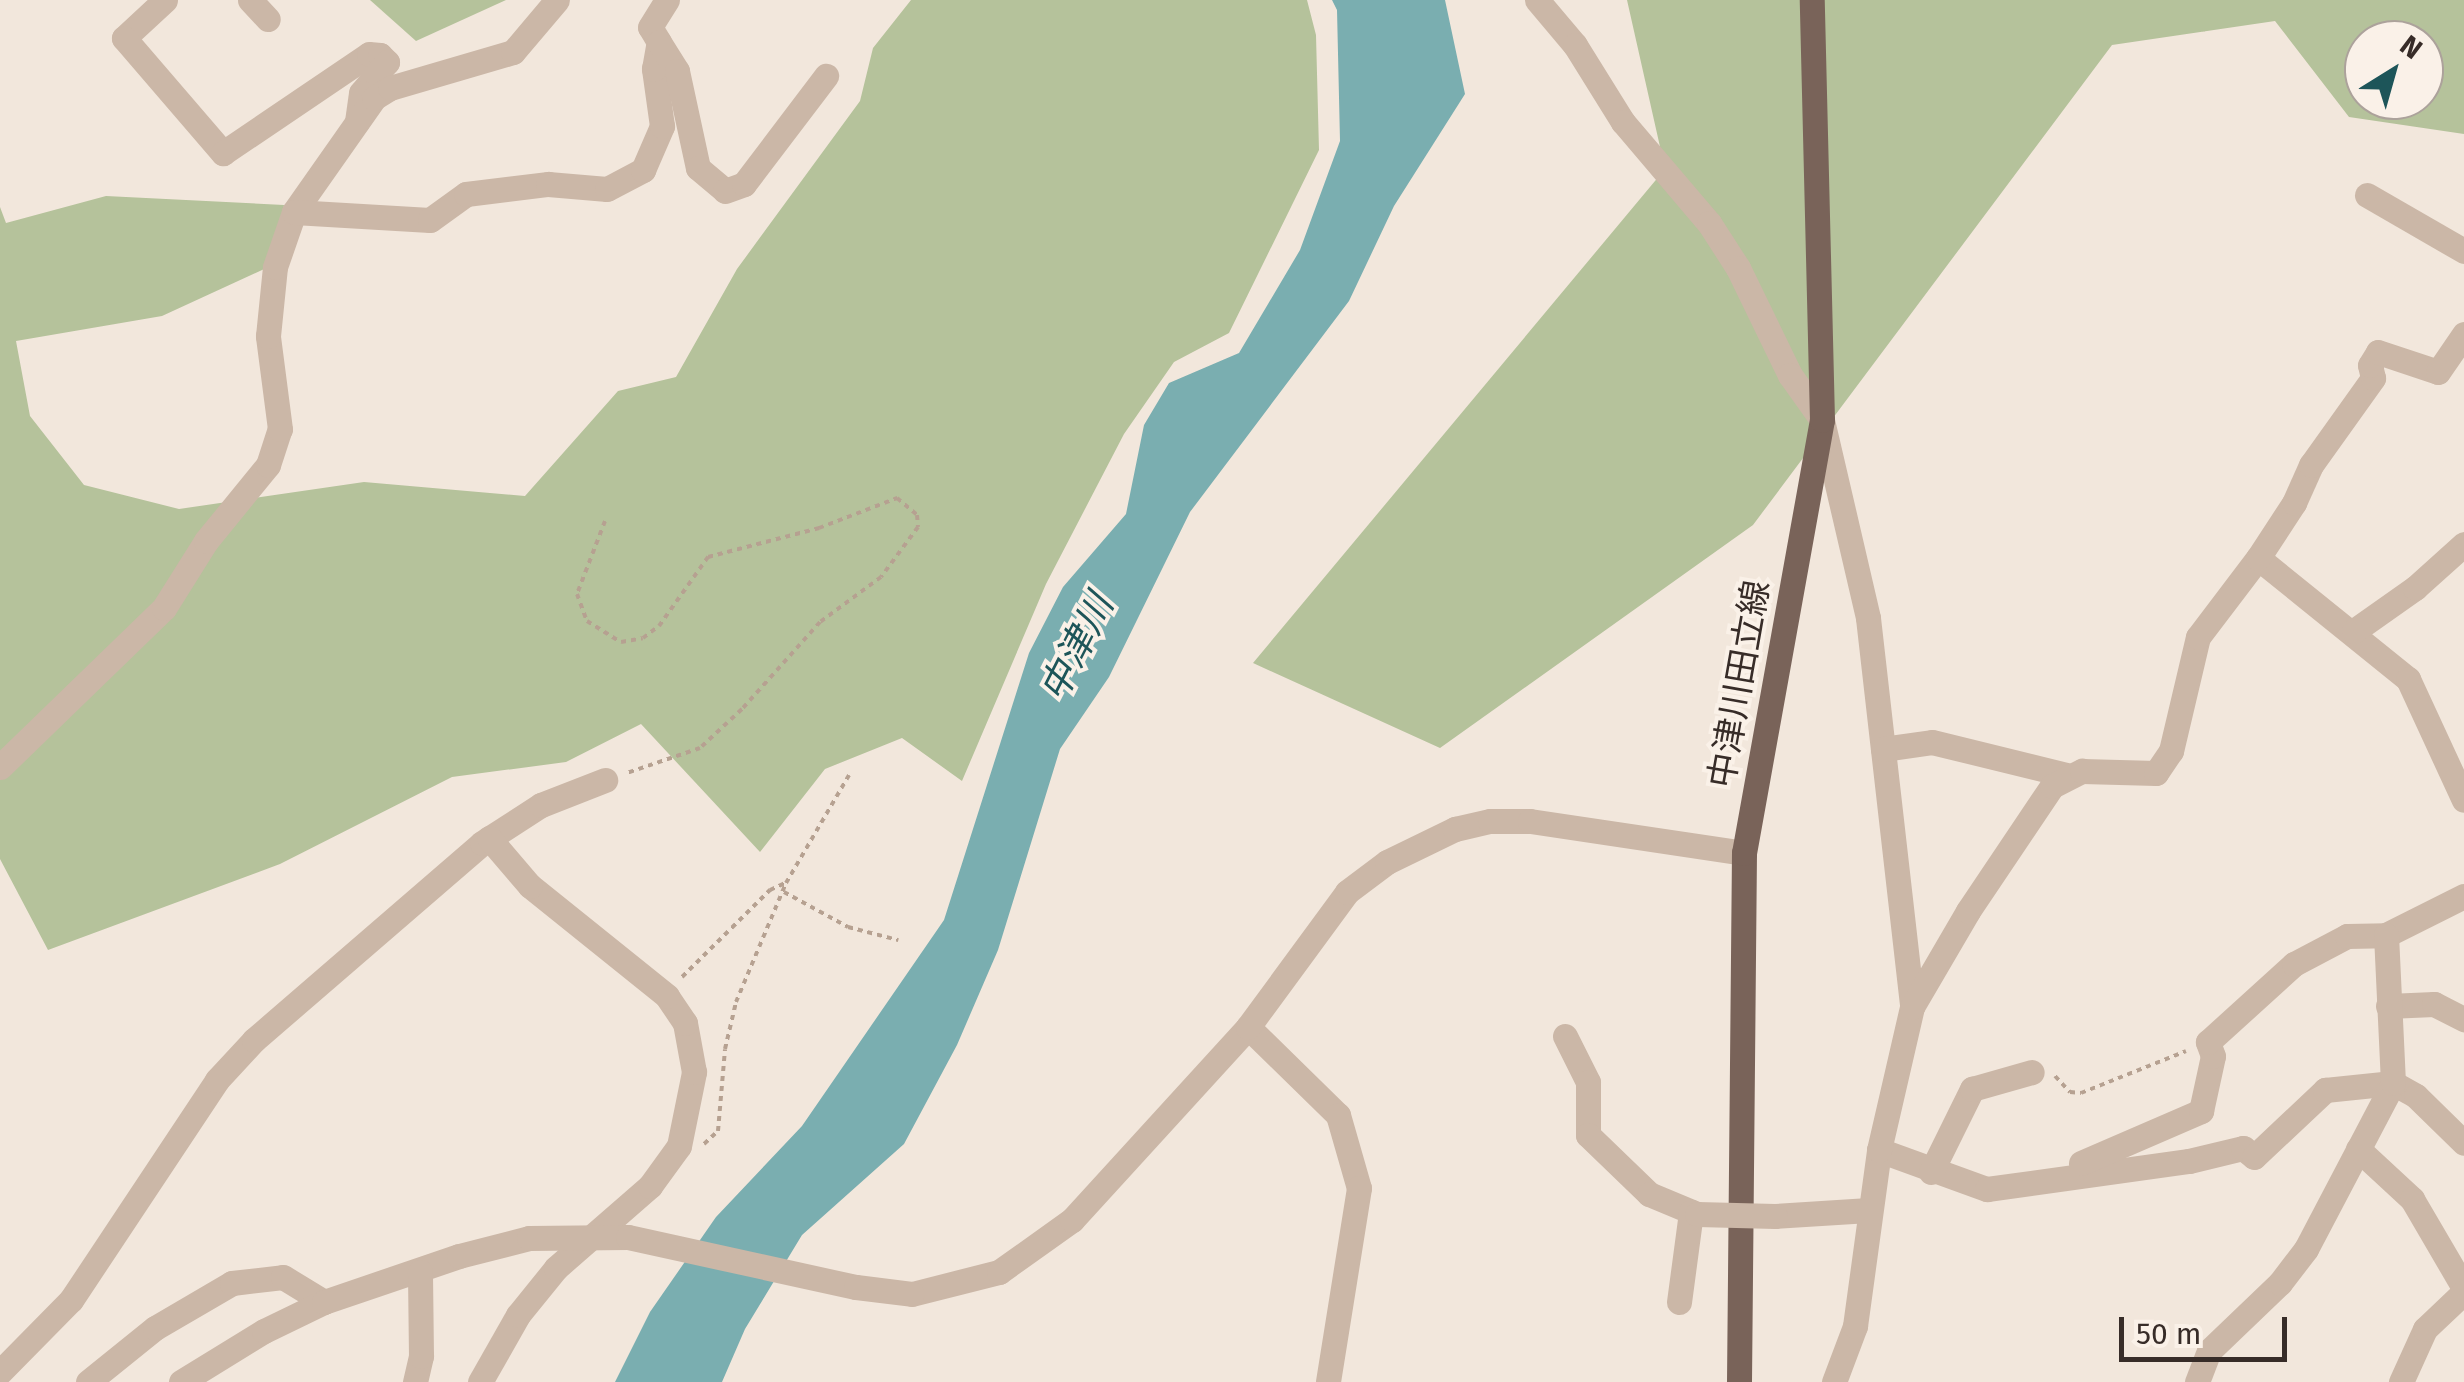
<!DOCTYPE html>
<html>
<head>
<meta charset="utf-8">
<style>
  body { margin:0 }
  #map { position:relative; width:2464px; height:1382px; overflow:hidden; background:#f2e7dc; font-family:"Fira Sans","Noto Sans JP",sans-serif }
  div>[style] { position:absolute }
  .green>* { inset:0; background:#b5c29b }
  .water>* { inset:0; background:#7aaeb0 }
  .path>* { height:4px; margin-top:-2px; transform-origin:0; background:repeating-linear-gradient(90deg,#b6a191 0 5px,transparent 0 10px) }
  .minor>* { height:25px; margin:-12.5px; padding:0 12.5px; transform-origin:12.5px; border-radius:12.5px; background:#cbb7a7 }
  .major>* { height:25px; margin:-12.5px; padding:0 12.5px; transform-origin:12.5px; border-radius:12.5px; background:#796359 }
  .minor-bridge>* { height:25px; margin:-12.5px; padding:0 12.5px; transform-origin:12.5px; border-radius:12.5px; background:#cbb7a7 }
  span { translate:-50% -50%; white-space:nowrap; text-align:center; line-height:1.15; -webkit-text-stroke:8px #faf1e8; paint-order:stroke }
  .street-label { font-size:35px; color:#372c28 }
  .water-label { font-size:38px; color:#1d5559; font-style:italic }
  .north { position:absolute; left:2344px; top:20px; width:100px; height:100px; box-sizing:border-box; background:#faf1e8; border:2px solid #aca29b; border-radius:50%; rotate:37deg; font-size:28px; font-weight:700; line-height:40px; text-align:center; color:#372c28 }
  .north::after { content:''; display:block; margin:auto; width:35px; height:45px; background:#1d5559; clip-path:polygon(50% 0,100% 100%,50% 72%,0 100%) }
  .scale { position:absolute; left:2119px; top:1317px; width:168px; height:45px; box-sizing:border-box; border:5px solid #372c28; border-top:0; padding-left:12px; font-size:30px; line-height:35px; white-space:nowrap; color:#372c28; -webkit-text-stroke:8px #faf1e8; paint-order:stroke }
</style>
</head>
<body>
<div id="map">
  <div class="green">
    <div style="clip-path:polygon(370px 0,506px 0,416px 41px)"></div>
    <div style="clip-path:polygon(911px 0,1307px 0,1316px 35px,1319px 150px,1229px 333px,1174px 362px,1124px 434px,1046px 584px,962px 781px,902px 738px,825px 769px,760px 852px,641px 724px,566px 762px,452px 777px,280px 864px,48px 950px,0 859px,0 207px,6px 223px,106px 196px,284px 205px,275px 264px,162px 316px,16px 341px,30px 416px,84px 485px,179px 509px,364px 482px,525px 496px,618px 391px,676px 377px,737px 269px,860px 101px,873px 48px)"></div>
    <div style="clip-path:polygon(evenodd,1627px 0,2464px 0,2464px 134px,2349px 117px,2275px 21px,2112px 45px,1753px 525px,1440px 748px,1253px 663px,1665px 169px,1627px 0,2364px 40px,2424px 40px,2424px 100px,2364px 100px,2364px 40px)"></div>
  </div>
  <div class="water">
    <div style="clip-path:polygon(1332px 0,1445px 0,1465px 94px,1394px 206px,1349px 301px,1190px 512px,1109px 677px,1060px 749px,998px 950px,957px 1045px,904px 1144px,802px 1235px,745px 1329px,722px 1382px,615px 1382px,650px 1312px,716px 1217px,802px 1126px,944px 920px,1029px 653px,1063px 587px,1126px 514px,1144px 425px,1169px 383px,1239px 353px,1300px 250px,1340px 141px,1337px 10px)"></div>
  </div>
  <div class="path">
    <div style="left:605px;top:521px;width:78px;rotate:111deg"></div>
    <div style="left:577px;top:594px;width:29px;rotate:70deg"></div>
    <div style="left:587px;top:621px;width:40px;rotate:32deg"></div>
    <div style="left:621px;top:642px;width:22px;rotate:-10deg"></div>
    <div style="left:643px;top:638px;width:20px;rotate:-37deg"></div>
    <div style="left:659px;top:626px;width:85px;rotate:-54.6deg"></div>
    <div style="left:708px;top:557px;width:115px;rotate:-14.6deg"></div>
    <div style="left:819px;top:528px;width:84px;rotate:-21deg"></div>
    <div style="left:897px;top:498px;width:26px;rotate:40deg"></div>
    <div style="left:917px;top:515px;width:12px;rotate:85deg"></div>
    <div style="left:918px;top:527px;width:62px;rotate:126.5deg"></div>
    <div style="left:881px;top:577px;width:76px;rotate:143.6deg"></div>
    <div style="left:820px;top:622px;width:117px;rotate:131.9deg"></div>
    <div style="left:742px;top:709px;width:57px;rotate:137.1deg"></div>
    <div style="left:700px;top:748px;width:77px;rotate:161.1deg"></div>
    <div style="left:784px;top:892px;width:73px;rotate:28.7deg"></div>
    <div style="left:848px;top:927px;width:52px;rotate:14.6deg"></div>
    <div style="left:682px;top:977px;width:124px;rotate:-44.7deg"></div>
    <div style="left:770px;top:890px;width:17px;rotate:-25deg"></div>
    <div style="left:2055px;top:1076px;width:22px;rotate:47deg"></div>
    <div style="left:2070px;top:1092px;width:11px;rotate:5deg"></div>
    <div style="left:2081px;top:1093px;width:113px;rotate:-21.8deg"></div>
    <div style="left:704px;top:1144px;width:19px;rotate:-43deg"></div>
    <div style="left:718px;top:1131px;width:82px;rotate:-85.1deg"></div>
    <div style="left:725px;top:1049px;width:48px;rotate:-76.8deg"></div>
    <div style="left:736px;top:1002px;width:129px;rotate:-67.2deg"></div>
    <div style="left:786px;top:883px;width:125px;rotate:-59.7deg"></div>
  </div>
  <div class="minor">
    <div style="left:165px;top:0;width:56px;rotate:137.2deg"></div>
    <div style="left:124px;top:38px;width:152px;rotate:49.3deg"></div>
    <div style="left:223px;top:153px;width:176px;rotate:-34.1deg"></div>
    <div style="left:369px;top:54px;width:11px;rotate:5deg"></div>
    <div style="left:380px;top:55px;width:10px;rotate:45deg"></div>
    <div style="left:387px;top:62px;width:40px;rotate:130deg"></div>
    <div style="left:361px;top:93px;width:29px;rotate:98deg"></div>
    <div style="left:250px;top:0;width:26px;rotate:47deg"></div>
    <div style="left:1537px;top:0;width:59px;rotate:49.8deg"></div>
    <div style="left:1575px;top:45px;width:91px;rotate:58.1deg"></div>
    <div style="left:1623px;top:122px;width:133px;rotate:49.6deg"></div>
    <div style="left:1709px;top:223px;width:54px;rotate:57.2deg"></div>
    <div style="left:1738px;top:268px;width:119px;rotate:64.1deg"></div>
    <div style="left:1790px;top:375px;width:55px;rotate:54.6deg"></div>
    <div style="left:1822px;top:420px;width:203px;rotate:76.9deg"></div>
    <div style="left:1868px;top:618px;width:391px;rotate:83.5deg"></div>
    <div style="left:659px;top:42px;width:17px;rotate:-121deg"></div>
    <div style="left:650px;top:27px;width:32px;rotate:-58deg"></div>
    <div style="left:2367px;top:195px;width:112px;rotate:30deg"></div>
    <div style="left:294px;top:212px;width:139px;rotate:-54.9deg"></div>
    <div style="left:374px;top:98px;width:19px;rotate:-32deg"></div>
    <div style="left:390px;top:88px;width:128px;rotate:-16.3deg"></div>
    <div style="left:513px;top:52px;width:68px;rotate:-49.8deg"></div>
    <div style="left:2258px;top:558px;width:193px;rotate:38.9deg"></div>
    <div style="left:2408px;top:679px;width:133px;rotate:65.2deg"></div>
    <div style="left:2354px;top:631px;width:75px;rotate:-35.2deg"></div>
    <div style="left:2415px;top:588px;width:66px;rotate:-41.9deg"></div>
    <div style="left:1883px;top:749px;width:49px;rotate:-8.1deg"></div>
    <div style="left:1932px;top:742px;width:138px;rotate:13.8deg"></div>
    <div style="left:0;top:767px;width:228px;rotate:-44.1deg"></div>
    <div style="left:164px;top:608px;width:79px;rotate:-57.9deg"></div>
    <div style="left:206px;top:541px;width:98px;rotate:-50.8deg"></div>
    <div style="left:268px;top:465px;width:38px;rotate:-72deg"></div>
    <div style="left:280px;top:429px;width:94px;rotate:-97.4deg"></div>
    <div style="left:268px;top:336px;width:69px;rotate:-84.2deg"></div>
    <div style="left:275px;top:267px;width:58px;rotate:-70.9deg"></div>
    <div style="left:294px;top:212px;width:136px;rotate:3.4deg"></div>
    <div style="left:430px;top:220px;width:44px;rotate:-35.8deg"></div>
    <div style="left:466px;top:194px;width:83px;rotate:-7deg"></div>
    <div style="left:548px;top:184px;width:59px;rotate:4.8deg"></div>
    <div style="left:607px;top:189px;width:41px;rotate:-27.8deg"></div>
    <div style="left:643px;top:170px;width:48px;rotate:-66.6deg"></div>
    <div style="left:662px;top:126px;width:58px;rotate:-98deg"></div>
    <div style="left:654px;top:69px;width:27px;rotate:-80deg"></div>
    <div style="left:659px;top:42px;width:34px;rotate:58deg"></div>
    <div style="left:677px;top:71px;width:99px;rotate:77.8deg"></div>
    <div style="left:698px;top:168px;width:35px;rotate:40deg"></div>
    <div style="left:725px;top:191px;width:20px;rotate:-20deg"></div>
    <div style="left:744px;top:184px;width:136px;rotate:-52.8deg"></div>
    <div style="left:2388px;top:1006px;width:46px;rotate:-2.5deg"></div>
    <div style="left:2434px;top:1004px;width:34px;rotate:27deg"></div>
    <div style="left:1248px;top:1027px;width:126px;rotate:44.4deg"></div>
    <div style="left:1338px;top:1115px;width:76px;rotate:74deg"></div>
    <div style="left:1359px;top:1188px;width:196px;rotate:99.1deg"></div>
    <div style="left:1565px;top:1036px;width:51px;rotate:63.4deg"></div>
    <div style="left:1588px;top:1082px;width:53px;rotate:90deg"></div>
    <div style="left:1588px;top:1135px;width:85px;rotate:44deg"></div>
    <div style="left:1649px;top:1194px;width:52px;rotate:22.6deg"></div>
    <div style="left:2358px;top:1149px;width:74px;rotate:42.8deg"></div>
    <div style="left:2412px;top:1199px;width:103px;rotate:59.7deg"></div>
    <div style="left:1879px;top:1150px;width:115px;rotate:19.9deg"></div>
    <div style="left:1987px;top:1189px;width:204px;rotate:-7.9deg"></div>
    <div style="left:2189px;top:1161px;width:56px;rotate:-13.5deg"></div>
    <div style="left:2243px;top:1148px;width:14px;rotate:39deg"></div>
    <div style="left:2254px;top:1157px;width:98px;rotate:-43.3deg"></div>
    <div style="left:2325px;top:1090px;width:68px;rotate:-5.9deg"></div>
    <div style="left:2393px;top:1083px;width:26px;rotate:29deg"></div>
    <div style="left:2416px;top:1096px;width:67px;rotate:44.4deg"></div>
    <div style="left:2081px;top:1163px;width:131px;rotate:-23.4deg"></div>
    <div style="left:2201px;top:1111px;width:56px;rotate:-77.7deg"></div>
    <div style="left:2213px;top:1056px;width:15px;rotate:-110deg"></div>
    <div style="left:2208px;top:1042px;width:116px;rotate:-42.2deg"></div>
    <div style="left:2294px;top:964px;width:60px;rotate:-27.8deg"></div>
    <div style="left:2347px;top:936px;width:39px;rotate:-1deg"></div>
    <div style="left:2386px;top:935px;width:87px;rotate:-26.6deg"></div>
    <div style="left:1931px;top:1172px;width:93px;rotate:-63.7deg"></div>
    <div style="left:1972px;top:1089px;width:62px;rotate:-15.8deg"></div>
    <div style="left:1775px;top:1216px;width:94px;rotate:-3.7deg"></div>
    <div style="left:912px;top:1294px;width:90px;rotate:-14.2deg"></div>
    <div style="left:999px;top:1272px;width:90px;rotate:-35.5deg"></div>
    <div style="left:1072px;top:1220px;width:261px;rotate:-47.6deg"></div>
    <div style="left:1248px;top:1027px;width:167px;rotate:-53.7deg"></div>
    <div style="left:1347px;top:892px;width:50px;rotate:-36.9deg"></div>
    <div style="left:1387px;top:862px;width:76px;rotate:-25.9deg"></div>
    <div style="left:1455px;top:829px;width:36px;rotate:-13deg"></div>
    <div style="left:1490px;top:821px;width:40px"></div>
    <div style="left:1530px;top:821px;width:216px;rotate:8.5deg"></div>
    <div style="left:1679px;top:1302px;width:91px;rotate:-82.4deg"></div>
    <div style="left:0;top:1372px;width:101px;rotate:-45.4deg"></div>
    <div style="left:71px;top:1300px;width:264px;rotate:-56.4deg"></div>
    <div style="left:217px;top:1080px;width:54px;rotate:-47.2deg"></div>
    <div style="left:254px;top:1040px;width:301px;rotate:-40.8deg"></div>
    <div style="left:482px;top:843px;width:70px;rotate:-32.8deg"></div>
    <div style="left:541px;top:805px;width:69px;rotate:-21.3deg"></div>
    <div style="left:88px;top:1382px;width:86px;rotate:-38.9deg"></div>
    <div style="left:155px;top:1328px;width:89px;rotate:-30.3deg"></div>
    <div style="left:232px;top:1283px;width:51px;rotate:-6.7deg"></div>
    <div style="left:283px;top:1277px;width:48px;rotate:31.4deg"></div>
    <div style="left:181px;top:1382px;width:97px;rotate:-31.6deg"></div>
    <div style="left:264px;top:1331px;width:67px;rotate:-25.8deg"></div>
    <div style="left:324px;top:1302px;width:143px;rotate:-18.8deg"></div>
    <div style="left:459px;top:1256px;width:72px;rotate:-14.4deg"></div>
    <div style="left:415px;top:1382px;width:27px;rotate:-77deg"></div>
    <div style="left:421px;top:1356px;width:84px;rotate:-90.7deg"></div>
    <div style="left:480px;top:1382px;width:77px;rotate:-60.4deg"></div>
    <div style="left:518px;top:1315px;width:60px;rotate:-51deg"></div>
    <div style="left:556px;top:1268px;width:125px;rotate:-41.1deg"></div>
    <div style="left:650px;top:1186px;width:49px;rotate:-54.1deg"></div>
    <div style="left:679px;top:1146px;width:76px;rotate:-78.5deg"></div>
    <div style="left:694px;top:1072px;width:50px;rotate:-100.4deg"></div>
    <div style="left:685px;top:1023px;width:32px;rotate:-124deg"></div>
    <div style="left:667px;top:996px;width:176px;rotate:-141.2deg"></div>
    <div style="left:530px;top:886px;width:63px;rotate:-130.5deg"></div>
    <div style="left:1834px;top:1382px;width:60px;rotate:-69.4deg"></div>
    <div style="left:1855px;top:1326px;width:178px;rotate:-82.2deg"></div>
    <div style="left:1879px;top:1150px;width:147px;rotate:-77deg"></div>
    <div style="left:1912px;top:1007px;width:111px;rotate:-59.7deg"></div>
    <div style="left:1968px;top:911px;width:151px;rotate:-56.1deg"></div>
    <div style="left:2052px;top:786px;width:34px;rotate:-27deg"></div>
    <div style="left:2082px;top:771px;width:74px;rotate:1.5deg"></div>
    <div style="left:2156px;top:773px;width:27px;rotate:-56deg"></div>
    <div style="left:2171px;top:751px;width:117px;rotate:-76.7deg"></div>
    <div style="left:2198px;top:637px;width:99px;rotate:-52.8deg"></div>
    <div style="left:2258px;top:558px;width:66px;rotate:-56.8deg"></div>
    <div style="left:2294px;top:503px;width:42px;rotate:-65.9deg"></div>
    <div style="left:2311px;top:465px;width:107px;rotate:-54.5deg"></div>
    <div style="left:2373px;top:378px;width:13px;rotate:-103deg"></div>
    <div style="left:2370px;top:365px;width:15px;rotate:-58deg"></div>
    <div style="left:2378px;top:352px;width:63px;rotate:18.4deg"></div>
    <div style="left:2438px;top:372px;width:46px;rotate:-55.6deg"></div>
    <div style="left:2197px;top:1382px;width:33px;rotate:-69deg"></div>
    <div style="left:2209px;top:1351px;width:98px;rotate:-43.8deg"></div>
    <div style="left:2280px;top:1283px;width:43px;rotate:-52.6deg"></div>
    <div style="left:2306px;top:1249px;width:187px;rotate:-62.3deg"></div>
    <div style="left:2393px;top:1083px;width:148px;rotate:-92.7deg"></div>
    <div style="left:2401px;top:1382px;width:58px;rotate:-65.6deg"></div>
    <div style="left:2425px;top:1329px;width:54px;rotate:-43.5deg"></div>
  </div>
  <div class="major">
    <div style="left:1739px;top:1382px;width:529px;rotate:-89.46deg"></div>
    <div style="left:1744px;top:853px;width:440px;rotate:-79.8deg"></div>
    <div style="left:1822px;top:420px;width:420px;rotate:-91.4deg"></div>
  </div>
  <div class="minor-bridge">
    <div style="left:1697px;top:1214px;width:78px;rotate:1.5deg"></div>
    <div style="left:529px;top:1238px;width:99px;rotate:-0.6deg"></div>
    <div style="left:628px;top:1237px;width:233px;rotate:12.4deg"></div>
    <div style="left:856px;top:1287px;width:56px;rotate:7.1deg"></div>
  </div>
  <div class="street-label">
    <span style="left:1739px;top:684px;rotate:-80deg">中津川田立線</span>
  </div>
  <div class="water-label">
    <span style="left:1077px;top:648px;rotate:-63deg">中津川</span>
  </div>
  <div class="north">N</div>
  <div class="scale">50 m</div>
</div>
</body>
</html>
